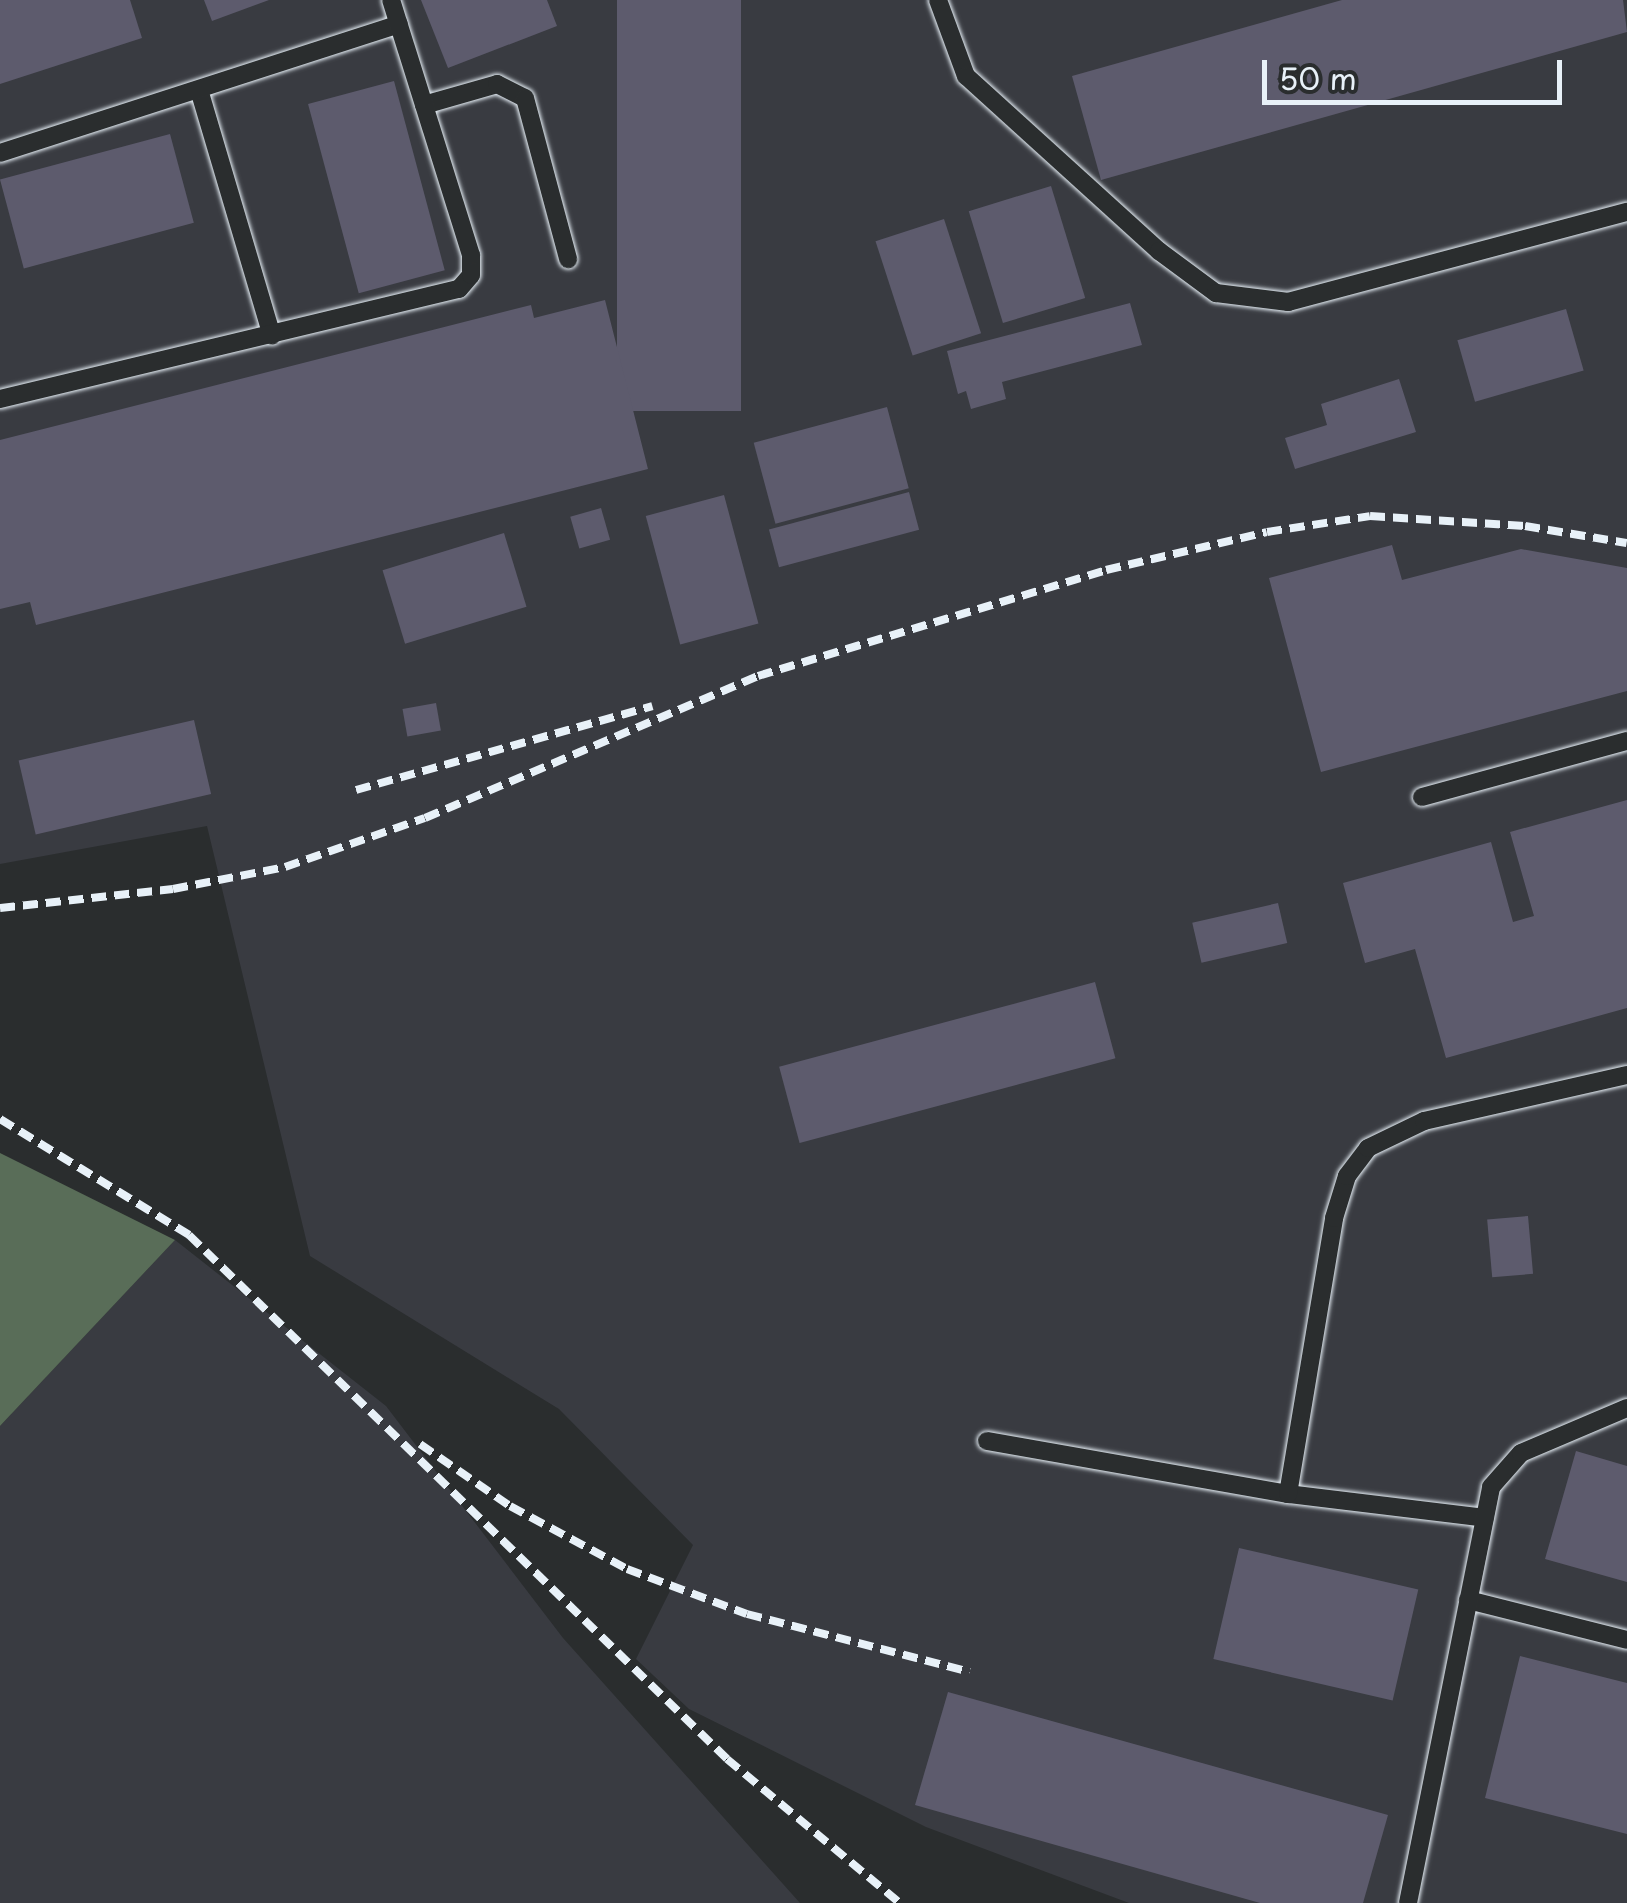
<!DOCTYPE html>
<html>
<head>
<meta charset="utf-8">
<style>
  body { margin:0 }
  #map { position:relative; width:1627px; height:1903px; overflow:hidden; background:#2a2d2e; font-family:"Playpen Sans",sans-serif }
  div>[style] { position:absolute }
  .built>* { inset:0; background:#393b41 }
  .green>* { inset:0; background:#596d58 }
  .building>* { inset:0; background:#5d5b6d; transform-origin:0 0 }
  .roads { filter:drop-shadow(0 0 2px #e8f1f8) drop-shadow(0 0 2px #e8f1f8) }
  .service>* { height:18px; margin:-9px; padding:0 9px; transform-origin:9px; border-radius:9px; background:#2a2d2e }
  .rail>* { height:8px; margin-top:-4px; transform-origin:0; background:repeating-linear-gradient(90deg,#e8f1f8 0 15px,transparent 0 23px) }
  span { translate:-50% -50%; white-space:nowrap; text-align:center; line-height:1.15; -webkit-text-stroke:10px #2a2d2e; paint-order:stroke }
  .scale { position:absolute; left:1262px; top:60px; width:300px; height:45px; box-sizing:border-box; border:5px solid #e8f1f8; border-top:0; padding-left:12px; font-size:30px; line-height:35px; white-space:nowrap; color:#e8f1f8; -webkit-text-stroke:8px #2a2d2e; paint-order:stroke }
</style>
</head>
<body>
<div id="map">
  <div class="built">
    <div style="clip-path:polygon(0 0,1627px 0,1627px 1903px,1129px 1903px,926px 1827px,689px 1709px,636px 1659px,693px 1545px,559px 1409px,310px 1256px,207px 826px,0 864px)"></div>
    <div style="clip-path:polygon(175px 1240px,386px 1406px,563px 1638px,800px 1903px,0 1903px,0 1426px)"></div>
  </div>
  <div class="green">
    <div style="clip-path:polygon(0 1153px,175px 1240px,0 1426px)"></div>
  </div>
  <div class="building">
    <div style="clip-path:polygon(0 0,130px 0,142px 38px,0 84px)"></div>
    <div style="clip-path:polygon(204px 0,269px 0,212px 21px)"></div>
    <div style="clip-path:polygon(421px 0,547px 0,557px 26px,448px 68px)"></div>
    <div style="left:617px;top:0;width:124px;height:411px"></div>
    <div style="clip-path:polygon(1342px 0,1623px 0,1627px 32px,1101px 180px,1072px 76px)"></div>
    <div style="left:394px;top:81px;width:196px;height:89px;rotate:75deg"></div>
    <div style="left:170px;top:134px;width:92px;height:176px;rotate:75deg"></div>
    <div style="left:1051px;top:186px;width:117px;height:86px;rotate:73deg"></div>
    <div style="left:944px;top:219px;width:120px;height:72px;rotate:72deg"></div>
    <div style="clip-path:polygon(605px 300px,648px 469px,36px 625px,30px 602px,0 609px,0 440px,531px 305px,534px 318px)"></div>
    <div style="clip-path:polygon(1130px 303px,1142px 345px,1002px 382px,1006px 399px,971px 409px,966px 391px,958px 394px,947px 351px)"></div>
    <div style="left:1566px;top:309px;width:64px;height:113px;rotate:74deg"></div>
    <div style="clip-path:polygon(1399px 379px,1416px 432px,1295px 469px,1285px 438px,1327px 425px,1321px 404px)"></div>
    <div style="left:887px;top:407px;width:84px;height:138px;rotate:75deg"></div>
    <div style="left:909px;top:492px;width:39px;height:145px;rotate:75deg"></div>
    <div style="left:724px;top:495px;width:133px;height:81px;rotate:75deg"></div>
    <div style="left:601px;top:508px;width:33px;height:32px;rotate:74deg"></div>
    <div style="left:504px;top:533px;width:77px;height:127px;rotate:73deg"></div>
    <div style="clip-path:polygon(1392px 545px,1402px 580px,1521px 549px,1627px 568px,1627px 691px,1321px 772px,1269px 578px)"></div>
    <div style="left:436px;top:703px;width:28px;height:34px;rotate:80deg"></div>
    <div style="left:194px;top:720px;width:76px;height:180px;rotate:77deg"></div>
    <div style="clip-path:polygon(1627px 800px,1627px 1008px,1446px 1058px,1415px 949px,1365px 963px,1343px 883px,1491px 842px,1513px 922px,1534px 916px,1510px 832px)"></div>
    <div style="left:1278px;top:903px;width:41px;height:88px;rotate:77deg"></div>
    <div style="left:1095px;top:982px;width:79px;height:327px;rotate:75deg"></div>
    <div style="left:1528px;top:1216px;width:58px;height:41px;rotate:85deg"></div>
    <div style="clip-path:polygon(1576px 1451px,1627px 1466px,1627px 1582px,1545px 1559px)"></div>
    <div style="left:1239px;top:1548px;width:184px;height:114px;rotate:13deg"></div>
    <div style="clip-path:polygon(1520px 1656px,1627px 1683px,1627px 1834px,1485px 1798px)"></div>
    <div style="clip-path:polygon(948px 1692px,1388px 1815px,1363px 1903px,1260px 1903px,915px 1805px)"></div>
  </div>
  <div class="roads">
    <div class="service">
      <div style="left:938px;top:0;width:81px;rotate:69.8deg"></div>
      <div style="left:966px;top:76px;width:261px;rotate:42.2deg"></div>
      <div style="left:1159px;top:251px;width:71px;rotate:36.4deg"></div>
      <div style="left:1216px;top:293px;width:73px;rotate:7.1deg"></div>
      <div style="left:1288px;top:302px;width:351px;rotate:-14.9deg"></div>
      <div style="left:200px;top:93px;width:253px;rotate:73.5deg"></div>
      <div style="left:424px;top:105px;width:76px;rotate:-16deg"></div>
      <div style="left:497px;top:84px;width:31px;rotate:27deg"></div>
      <div style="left:525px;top:98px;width:167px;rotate:75deg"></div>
      <div style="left:0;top:153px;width:419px;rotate:-17.9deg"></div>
      <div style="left:0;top:399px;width:472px;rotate:-13.5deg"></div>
      <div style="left:459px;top:289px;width:18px;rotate:-49deg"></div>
      <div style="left:471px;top:275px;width:20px;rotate:-90deg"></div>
      <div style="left:471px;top:255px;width:267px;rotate:-107.4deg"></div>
      <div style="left:1422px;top:797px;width:213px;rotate:-15.3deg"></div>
      <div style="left:987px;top:1441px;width:306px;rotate:10deg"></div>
      <div style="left:1288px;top:1494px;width:198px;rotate:6.9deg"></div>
      <div style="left:1288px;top:1494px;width:280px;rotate:-80.5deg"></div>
      <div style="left:1334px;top:1218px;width:44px;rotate:-72.8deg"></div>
      <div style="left:1347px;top:1176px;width:35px;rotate:-53deg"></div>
      <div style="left:1368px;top:1148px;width:62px;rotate:-25.7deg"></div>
      <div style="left:1424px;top:1121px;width:208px;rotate:-12.8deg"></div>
      <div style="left:1468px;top:1600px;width:164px;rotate:14.1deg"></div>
      <div style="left:1408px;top:1903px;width:424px;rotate:-78.7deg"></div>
      <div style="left:1491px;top:1487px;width:45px;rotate:-48.6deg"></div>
      <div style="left:1521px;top:1453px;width:115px;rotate:-23deg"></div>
    </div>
  </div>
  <div class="rail">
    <div style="left:356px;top:790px;width:308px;rotate:-15.8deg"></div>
    <div style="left:0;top:908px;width:174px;rotate:-6.3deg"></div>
    <div style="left:173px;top:889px;width:114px;rotate:-11.1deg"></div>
    <div style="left:285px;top:867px;width:148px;rotate:-19.3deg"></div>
    <div style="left:425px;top:818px;width:362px;rotate:-23.1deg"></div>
    <div style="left:758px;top:676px;width:364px;rotate:-16.9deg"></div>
    <div style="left:1106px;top:570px;width:165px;rotate:-13.3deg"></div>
    <div style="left:1267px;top:532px;width:104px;rotate:-8.8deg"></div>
    <div style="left:1370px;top:516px;width:155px;rotate:3.7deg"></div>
    <div style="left:1525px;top:526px;width:103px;rotate:9.5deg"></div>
    <div style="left:0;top:1119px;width:222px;rotate:31.5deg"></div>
    <div style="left:189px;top:1235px;width:751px;rotate:44.24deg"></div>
    <div style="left:727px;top:1759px;width:225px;rotate:39.8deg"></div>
    <div style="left:420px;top:1444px;width:109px;rotate:34.6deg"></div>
    <div style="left:510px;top:1506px;width:133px;rotate:28.3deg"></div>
    <div style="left:627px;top:1569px;width:128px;rotate:20.6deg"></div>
    <div style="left:747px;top:1614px;width:230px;rotate:14.6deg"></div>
  </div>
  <div class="scale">50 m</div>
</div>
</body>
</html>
